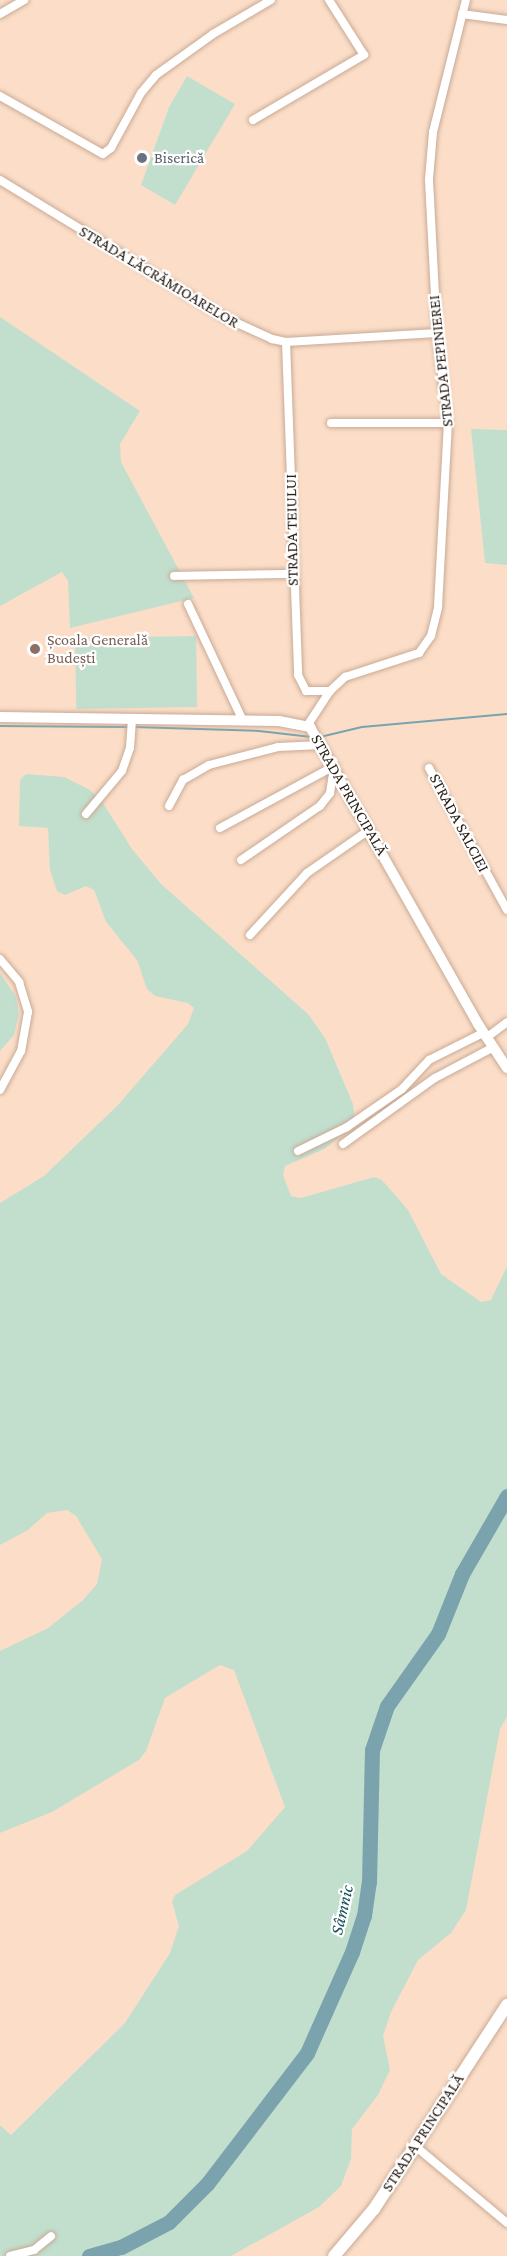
<!DOCTYPE html>
<html>
<head>
<meta charset="utf-8">
<style>
  body { margin:0 }
  #map { position:relative; width:507px; height:2256px; overflow:hidden; background:#fcdec8; font-family:"Crimson Pro",serif }
  div>[style] { position:absolute }
  .green>* { inset:0; background:#c2dfce; transform-origin:0 0 }
  .stream>* { height:2px; margin:-1px; padding:0 1px; transform-origin:1px; border-radius:1px; background:#7aa3ad }
  .river>* { height:15px; margin:-7.5px; padding:0 7.5px; transform-origin:7.5px; border-radius:7.5px; background:#7aa3ad }
  .roads { filter:drop-shadow(0 0 2px #c8aa96) drop-shadow(0 0 2px #c8aa96) }
  .minor>* { height:8px; margin:-4px; padding:0 4px; transform-origin:4px; border-radius:4px; background:#fff }
  .major>* { height:10px; margin:-5px; padding:0 5px; transform-origin:5px; border-radius:5px; background:#fff }
  .highway>* { height:12px; margin:-6px; padding:0 6px; transform-origin:6px; border-radius:6px; background:#fff }
  .dots>* { width:16px; height:16px; translate:-50% -50%; box-sizing:border-box; border:3px solid #fff; border-radius:50% }
  span { translate:-50% -50%; white-space:nowrap; text-align:center; line-height:1.15; -webkit-text-stroke:4.5px #fff; paint-order:stroke }
  .worship-label { font-size:16px; color:#5b616d }
  .left { translate:0 -50%; text-align:left }
  .street-label { font-size:16px; color:#281d15 }
  .education-label { font-size:16px; color:#785e54 }
  .water-label { font-size:18px; color:#18525d; font-style:italic }
</style>
</head>
<body>
<div id="map">
  <div class="green">
    <div style="clip-path:polygon(187px 76px,235px 104px,175px 205px,141px 185px,169px 107px)"></div>
    <div style="clip-path:polygon(0 317px,140px 411px,120px 444px,121px 462px,194px 598px,70px 628px,68px 581px,62px 572px,0 606px)"></div>
    <div style="clip-path:polygon(471px 429px,507px 430px,507px 565px,485px 563px)"></div>
    <div style="left:196px;top:636px;width:71px;height:121px;rotate:89deg"></div>
    <div style="clip-path:polygon(26px 774px,64px 777px,90px 790px,103px 803px,132px 849px,161px 884px,308px 1014px,325px 1038px,353px 1104px,355px 1121px,353px 1127px,324px 1149px,285px 1166px,283px 1175px,291px 1196px,301px 1198px,374px 1177px,382px 1180px,408px 1210px,441px 1274px,481px 1302px,491px 1300px,507px 1266px,507px 1717px,500px 1729px,466px 1910px,451px 1933px,418px 1960px,391px 2012px,383px 2036px,390px 2070px,378px 2095px,352px 2129px,351px 2159px,341px 2186px,319px 2207px,231px 2256px,0 2256px,0 2125px,11px 2135px,125px 2023px,170px 1953px,179px 1926px,172px 1902px,175px 1895px,247px 1851px,285px 1807px,234px 1670px,220px 1665px,165px 1698px,146px 1751px,139px 1760px,52px 1812px,0 1833px,0 1651px,48px 1628px,82px 1601px,97px 1584px,102px 1559px,76px 1516px,67px 1510px,47px 1513px,28px 1530px,0 1545px,0 1203px,44px 1176px,118px 1105px,188px 1024px,194px 1008px,188px 1003px,155px 996px,147px 989px,137px 960px,106px 922px,94px 890px,86px 886px,65px 895px,57px 891px,50px 870px,48px 828px,19px 826px,20px 780px)"></div>
    <div style="clip-path:polygon(0 973px,16px 997px,19px 1014px,14px 1035px,0 1051px)"></div>
  </div>
  <div class="stream">
    <div style="left:0;top:726px;width:129px;rotate:0.4deg"></div>
    <div style="left:135px;top:727px;width:124px;rotate:1.8deg"></div>
    <div style="left:259px;top:731px;width:53px;rotate:6.5deg"></div>
    <div style="left:320px;top:737px;width:43px;rotate:-13.4deg"></div>
    <div style="left:362px;top:727px;width:146px;rotate:-5.1deg"></div>
  </div>
  <div class="river">
    <div style="left:89px;top:2256px;width:33px;rotate:-16deg"></div>
    <div style="left:121px;top:2247px;width:54px;rotate:-27.5deg"></div>
    <div style="left:169px;top:2222px;width:54px;rotate:-45deg"></div>
    <div style="left:207px;top:2184px;width:165px;rotate:-52.6deg"></div>
    <div style="left:307px;top:2053px;width:111px;rotate:-66deg"></div>
    <div style="left:352px;top:1952px;width:38px;rotate:-72deg"></div>
    <div style="left:364px;top:1916px;width:34px;rotate:-82deg"></div>
    <div style="left:369px;top:1882px;width:132px;rotate:-88.7deg"></div>
    <div style="left:372px;top:1750px;width:46px;rotate:-71.2deg"></div>
    <div style="left:387px;top:1706px;width:88px;rotate:-54.7deg"></div>
    <div style="left:438px;top:1634px;width:65px;rotate:-68.2deg"></div>
    <div style="left:462px;top:1574px;width:90px;rotate:-60deg"></div>
  </div>
  <div class="roads">
    <div class="minor">
      <div style="left:0;top:14px;width:28px;rotate:-30deg"></div>
      <div style="left:462px;top:14px;width:45px;rotate:7.6deg"></div>
      <div style="left:0;top:96px;width:118px;rotate:29.4deg"></div>
      <div style="left:103px;top:154px;width:10px;rotate:-37deg"></div>
      <div style="left:111px;top:148px;width:63px;rotate:-61.4deg"></div>
      <div style="left:141px;top:93px;width:23px;rotate:-50deg"></div>
      <div style="left:156px;top:75px;width:70px;rotate:-35.7deg"></div>
      <div style="left:213px;top:34px;width:67px;rotate:-30.4deg"></div>
      <div style="left:253px;top:120px;width:129px;rotate:-30.4deg"></div>
      <div style="left:364px;top:55px;width:65px;rotate:-122.5deg"></div>
      <div style="left:0;top:180px;width:265px;rotate:31.4deg"></div>
      <div style="left:226px;top:318px;width:51px;rotate:24.5deg"></div>
      <div style="left:272px;top:339px;width:14px;rotate:12deg"></div>
      <div style="left:286px;top:342px;width:151px;rotate:-3.4deg"></div>
      <div style="left:286px;top:342px;width:333px;rotate:87.9deg"></div>
      <div style="left:298px;top:675px;width:18px;rotate:63deg"></div>
      <div style="left:306px;top:691px;width:24px"></div>
      <div style="left:331px;top:423px;width:117px"></div>
      <div style="left:174px;top:576px;width:118px;rotate:-1deg"></div>
      <div style="left:188px;top:604px;width:129px;rotate:64.8deg"></div>
      <div style="left:307px;top:726px;width:42px;rotate:-56.7deg"></div>
      <div style="left:330px;top:691px;width:21px;rotate:-43deg"></div>
      <div style="left:345px;top:677px;width:78px;rotate:-18deg"></div>
      <div style="left:419px;top:653px;width:21px;rotate:-55deg"></div>
      <div style="left:431px;top:636px;width:30px;rotate:-76deg"></div>
      <div style="left:438px;top:607px;width:184px;rotate:-86.9deg"></div>
      <div style="left:448px;top:423px;width:91px;rotate:-97deg"></div>
      <div style="left:437px;top:333px;width:154px;rotate:-93deg"></div>
      <div style="left:429px;top:179px;width:47px;rotate:-85.1deg"></div>
      <div style="left:433px;top:132px;width:136px;rotate:-76deg"></div>
      <div style="left:429px;top:768px;width:162px;rotate:61.2deg"></div>
      <div style="left:169px;top:806px;width:30px;rotate:-62deg"></div>
      <div style="left:183px;top:780px;width:30px;rotate:-30deg"></div>
      <div style="left:209px;top:765px;width:71px;rotate:-14.6deg"></div>
      <div style="left:278px;top:747px;width:43px;rotate:-2.7deg"></div>
      <div style="left:86px;top:814px;width:56px;rotate:-50.1deg"></div>
      <div style="left:122px;top:771px;width:24px;rotate:-71deg"></div>
      <div style="left:130px;top:748px;width:28px;rotate:-86deg"></div>
      <div style="left:220px;top:828px;width:130px;rotate:-28.5deg"></div>
      <div style="left:241px;top:860px;width:96px;rotate:-34.4deg"></div>
      <div style="left:320px;top:806px;width:16px;rotate:-52deg"></div>
      <div style="left:330px;top:793px;width:26px;rotate:-81deg"></div>
      <div style="left:250px;top:935px;width:84px;rotate:-47.4deg"></div>
      <div style="left:307px;top:873px;width:75px;rotate:-34.7deg"></div>
      <div style="left:0;top:959px;width:30px;rotate:50deg"></div>
      <div style="left:19px;top:982px;width:31px;rotate:73deg"></div>
      <div style="left:28px;top:1012px;width:40px;rotate:100deg"></div>
      <div style="left:21px;top:1051px;width:44px;rotate:118.3deg"></div>
      <div style="left:486px;top:1038px;width:26px;rotate:-37deg"></div>
      <div style="left:343px;top:1144px;width:113px;rotate:-35.7deg"></div>
      <div style="left:435px;top:1078px;width:64px;rotate:-27.8deg"></div>
      <div style="left:298px;top:1151px;width:55px;rotate:-26.1deg"></div>
      <div style="left:347px;top:1127px;width:67px;rotate:-34.6deg"></div>
      <div style="left:402px;top:1089px;width:40px;rotate:-47deg"></div>
      <div style="left:429px;top:1060px;width:60px;rotate:-26.6deg"></div>
      <div style="left:415px;top:2146px;width:120px;rotate:39.9deg"></div>
      <div style="left:10px;top:2256px;width:25px;rotate:-14deg"></div>
      <div style="left:34px;top:2250px;width:22px;rotate:-39deg"></div>
    </div>
    <div class="major">
      <div style="left:0;top:717px;width:279px;rotate:0.8deg"></div>
      <div style="left:279px;top:721px;width:32px;rotate:11deg"></div>
      <div style="left:310px;top:727px;width:341px;rotate:60.5deg"></div>
      <div style="left:478px;top:1024px;width:53px;rotate:56.6deg"></div>
    </div>
    <div class="highway">
      <div style="left:334px;top:2256px;width:62px;rotate:-49.6deg"></div>
      <div style="left:374px;top:2209px;width:244px;rotate:-56.9deg"></div>
    </div>
  </div>
  <div class="dots">
    <div style="left:142px;top:158px;background:#6b7280"></div>
    <div style="left:35px;top:649px;background:#8d6e63"></div>
  </div>
  <div class="worship-label">
    <span class="left" style="left:154px;top:158px">Biserică</span>
  </div>
  <div class="street-label">
    <span style="left:159px;top:277px;rotate:31deg">STRADA LĂCRĂMIOARELOR</span>
    <span style="left:441px;top:361px;rotate:-96deg">STRADA PEPINIEREI</span>
    <span style="left:292px;top:530px;rotate:-91deg">STRADA TEIULUI</span>
    <span style="left:349px;top:795px;rotate:60deg">STRADA PRINCIPALĂ</span>
    <span style="left:459px;top:823px;rotate:62deg">STRADA SALCIEI</span>
    <span style="left:423px;top:2133px;rotate:-57deg">STRADA PRINCIPALĂ</span>
  </div>
  <div class="education-label">
    <span class="left" style="left:47px;top:649px">Școala Generală<br>Budești</span>
  </div>
  <div class="water-label">
    <span style="left:342px;top:1910px;rotate:-77deg">Sâmnic</span>
  </div>
</div>
</body>
</html>
